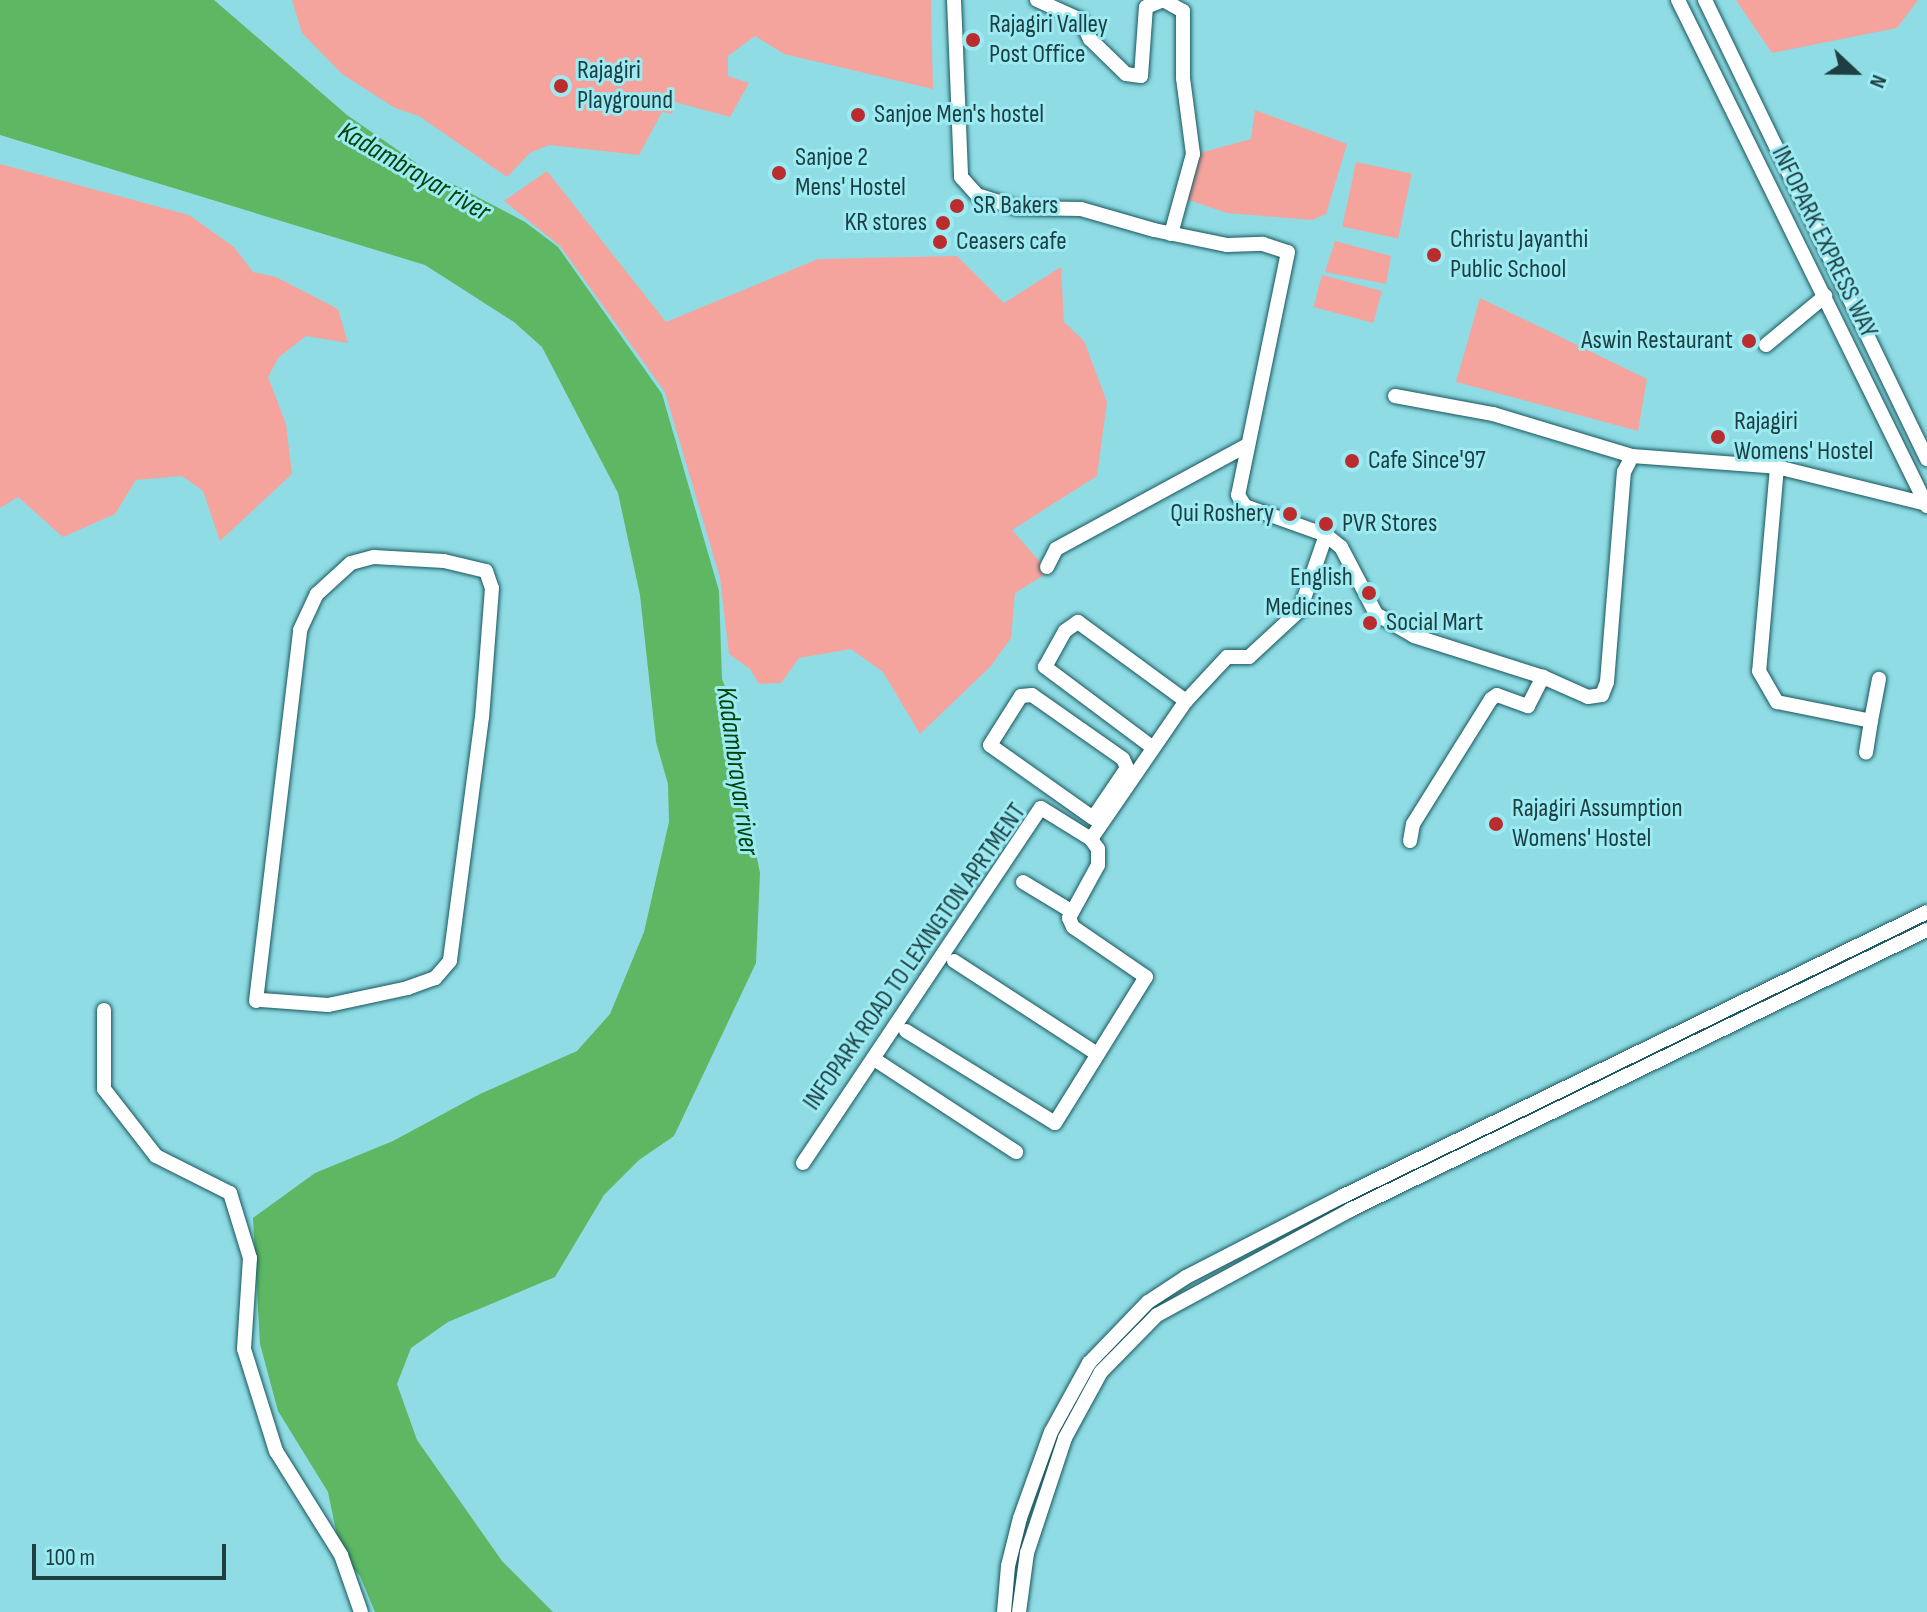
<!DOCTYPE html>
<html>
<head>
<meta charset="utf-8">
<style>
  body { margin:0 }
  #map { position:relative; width:1927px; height:1612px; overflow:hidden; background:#8fdce5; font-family:"Sofia Sans Condensed",sans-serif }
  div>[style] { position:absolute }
  .green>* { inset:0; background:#f5a49d; transform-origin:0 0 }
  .water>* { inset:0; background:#5eb762 }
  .roads { filter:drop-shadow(0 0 2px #19575d) drop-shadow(0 0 2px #19575d) }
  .street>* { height:14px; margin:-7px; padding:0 7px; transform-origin:7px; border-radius:7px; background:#fff }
  .dots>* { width:22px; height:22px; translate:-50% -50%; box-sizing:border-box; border:4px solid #9ceaf2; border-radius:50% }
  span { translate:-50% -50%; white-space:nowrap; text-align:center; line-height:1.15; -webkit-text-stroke:6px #9ceaf2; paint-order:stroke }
  .poi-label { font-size:26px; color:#1e3f42 }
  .left { translate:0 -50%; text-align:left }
  .right { translate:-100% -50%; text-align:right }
  .street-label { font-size:26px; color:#1e3f42 }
  .water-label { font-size:28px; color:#00430a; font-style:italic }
  .north { position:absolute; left:1815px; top:32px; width:80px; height:80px; -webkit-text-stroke:6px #9ceaf2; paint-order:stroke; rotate:112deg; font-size:22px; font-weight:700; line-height:32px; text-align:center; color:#1e3f42 }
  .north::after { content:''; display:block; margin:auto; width:28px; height:36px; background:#1e3f42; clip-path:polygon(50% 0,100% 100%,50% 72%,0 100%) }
  .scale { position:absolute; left:32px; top:1544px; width:194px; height:36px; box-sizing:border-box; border:4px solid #1e3f42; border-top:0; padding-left:10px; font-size:24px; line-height:28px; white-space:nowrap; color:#1e3f42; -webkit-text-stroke:6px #9ceaf2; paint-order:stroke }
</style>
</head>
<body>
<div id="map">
  <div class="green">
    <div style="clip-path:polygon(292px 0,931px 0,933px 89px,784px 54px,755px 36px,728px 56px,728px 76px,749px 83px,730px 117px,675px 102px,672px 114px,662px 112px,639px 155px,549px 145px,530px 153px,507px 177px,419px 116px,395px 108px,342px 74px,302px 33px)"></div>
    <div style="clip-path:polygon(1736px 0,1918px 0,1897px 28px,1772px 53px)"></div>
    <div style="clip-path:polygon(1255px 110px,1347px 144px,1326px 214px,1312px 220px,1227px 213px,1186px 199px,1200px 153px,1251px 139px)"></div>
    <div style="left:1356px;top:162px;width:57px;height:66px;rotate:12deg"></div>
    <div style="clip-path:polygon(0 164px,189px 215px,234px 247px,253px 272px,276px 277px,338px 309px,348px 343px,306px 336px,279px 357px,268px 377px,286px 424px,292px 474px,220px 541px,203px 491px,182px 476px,136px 480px,115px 514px,63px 537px,18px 497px,0 508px)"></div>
    <div style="clip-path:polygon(547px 171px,666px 322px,818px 259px,957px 256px,1004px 303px,1061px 267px,1064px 322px,1084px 341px,1107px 402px,1097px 476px,1012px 530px,1049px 572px,1015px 593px,1011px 638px,991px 666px,920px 734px,883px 672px,851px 649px,799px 658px,781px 683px,759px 684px,750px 669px,729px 654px,720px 578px,665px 392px,560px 246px,504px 201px)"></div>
    <div style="clip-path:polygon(1335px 241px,1391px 256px,1386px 284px,1325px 272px)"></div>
    <div style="left:1322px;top:275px;width:62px;height:33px;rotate:15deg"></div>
    <div style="clip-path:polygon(1480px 298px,1647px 379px,1638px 431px,1456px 382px)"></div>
  </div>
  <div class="water">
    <div style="clip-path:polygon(0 0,214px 0,347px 115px,428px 171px,525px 222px,558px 247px,662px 394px,719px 591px,722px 679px,736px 713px,745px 799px,760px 873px,756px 963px,674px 1136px,639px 1160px,604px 1195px,555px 1277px,448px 1322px,411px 1348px,397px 1384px,417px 1440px,502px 1561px,553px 1612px,375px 1612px,360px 1576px,341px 1555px,328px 1492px,278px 1411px,260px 1344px,253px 1218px,315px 1173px,393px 1141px,480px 1094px,577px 1051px,610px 1014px,644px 932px,669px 822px,668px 784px,656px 742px,640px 595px,618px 493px,542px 347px,514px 322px,425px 265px,0 135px)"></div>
  </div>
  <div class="roads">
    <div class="street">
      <div style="left:954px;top:0;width:177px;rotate:87.7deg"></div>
      <div style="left:961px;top:177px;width:24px;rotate:48deg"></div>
      <div style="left:977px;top:195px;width:42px;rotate:18deg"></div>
      <div style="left:1017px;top:208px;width:64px;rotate:0.9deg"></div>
      <div style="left:1081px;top:209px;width:76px;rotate:16deg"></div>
      <div style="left:1154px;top:230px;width:75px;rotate:11.6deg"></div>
      <div style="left:1227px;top:245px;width:36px;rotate:-2deg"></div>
      <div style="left:1263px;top:244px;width:26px;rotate:18deg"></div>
      <div style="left:1288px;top:252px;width:248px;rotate:101.6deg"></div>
      <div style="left:1238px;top:495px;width:13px;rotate:58deg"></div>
      <div style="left:1245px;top:506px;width:86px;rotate:19.7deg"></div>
      <div style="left:1037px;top:0;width:48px;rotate:24.4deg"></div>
      <div style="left:1081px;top:20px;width:21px;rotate:65deg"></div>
      <div style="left:1090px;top:39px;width:50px;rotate:44.2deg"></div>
      <div style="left:1126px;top:74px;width:15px;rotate:8deg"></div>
      <div style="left:1141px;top:76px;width:69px;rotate:-85.9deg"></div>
      <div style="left:1146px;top:7px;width:18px;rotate:-22deg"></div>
      <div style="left:1163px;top:0;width:23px;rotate:29deg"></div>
      <div style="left:1183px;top:11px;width:67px;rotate:90deg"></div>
      <div style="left:1183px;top:78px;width:77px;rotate:82.5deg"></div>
      <div style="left:1193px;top:154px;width:83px;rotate:105.4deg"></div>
      <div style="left:1678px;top:0;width:564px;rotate:63.8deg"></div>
      <div style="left:1705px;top:0;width:510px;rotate:64.19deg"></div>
      <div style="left:1766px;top:345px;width:77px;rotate:-39.7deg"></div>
      <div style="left:1395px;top:396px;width:100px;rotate:10.4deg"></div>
      <div style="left:1493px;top:414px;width:145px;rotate:16.8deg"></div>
      <div style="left:1777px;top:467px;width:205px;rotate:95deg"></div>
      <div style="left:1759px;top:671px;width:36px;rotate:60deg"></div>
      <div style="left:1777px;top:702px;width:96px;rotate:11.4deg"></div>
      <div style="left:1871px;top:721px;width:32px;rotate:99deg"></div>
      <div style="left:1047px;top:567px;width:20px;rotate:-63deg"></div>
      <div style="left:1056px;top:549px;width:216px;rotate:-28.5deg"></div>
      <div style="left:1032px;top:695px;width:111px;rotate:35.1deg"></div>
      <div style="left:1123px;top:759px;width:10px;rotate:66deg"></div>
      <div style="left:1127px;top:768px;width:60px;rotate:124.2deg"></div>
      <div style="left:1093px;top:818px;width:126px;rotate:-144.7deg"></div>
      <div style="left:990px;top:745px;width:58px;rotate:-57.7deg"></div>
      <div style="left:1021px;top:696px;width:11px;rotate:-5deg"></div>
      <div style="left:1871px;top:721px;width:43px;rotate:-79.2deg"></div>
      <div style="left:1152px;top:747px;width:134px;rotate:-143.2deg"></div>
      <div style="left:1045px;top:667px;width:41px;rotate:-60.9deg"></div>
      <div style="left:1065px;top:631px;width:16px;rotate:-35deg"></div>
      <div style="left:1078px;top:622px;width:134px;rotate:36.2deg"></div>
      <div style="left:1410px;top:841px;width:17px;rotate:-80deg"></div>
      <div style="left:1413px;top:824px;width:147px;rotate:-58deg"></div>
      <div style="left:1491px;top:699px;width:7px;rotate:-34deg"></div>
      <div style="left:1497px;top:695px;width:33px;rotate:20deg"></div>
      <div style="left:1528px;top:706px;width:33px;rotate:-63deg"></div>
      <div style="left:1023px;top:882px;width:56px;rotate:31.1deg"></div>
      <div style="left:954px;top:961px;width:171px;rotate:33deg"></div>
      <div style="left:256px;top:1001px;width:374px;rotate:-83.2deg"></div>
      <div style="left:300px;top:630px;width:40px;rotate:-65deg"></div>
      <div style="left:317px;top:594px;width:46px;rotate:-42.4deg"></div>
      <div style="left:351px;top:563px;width:24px;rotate:-15deg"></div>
      <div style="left:374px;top:557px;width:70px;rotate:3.3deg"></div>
      <div style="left:444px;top:561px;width:43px;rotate:13.4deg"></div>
      <div style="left:486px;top:571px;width:18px;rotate:71deg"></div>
      <div style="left:492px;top:588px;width:129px;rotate:94.4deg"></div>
      <div style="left:482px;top:717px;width:246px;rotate:97.5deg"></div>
      <div style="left:450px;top:961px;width:23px;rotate:131deg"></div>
      <div style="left:435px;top:978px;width:29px;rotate:160deg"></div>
      <div style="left:408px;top:988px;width:82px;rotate:168deg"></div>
      <div style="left:328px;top:1005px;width:67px;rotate:-175.7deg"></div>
      <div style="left:104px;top:1010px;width:79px;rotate:90deg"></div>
      <div style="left:104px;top:1089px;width:85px;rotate:52.2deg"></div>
      <div style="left:156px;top:1156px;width:83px;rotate:26.6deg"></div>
      <div style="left:230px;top:1193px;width:68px;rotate:72.9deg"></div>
      <div style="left:250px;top:1258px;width:91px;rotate:93.8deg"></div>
      <div style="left:244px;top:1349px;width:107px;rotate:72.6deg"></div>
      <div style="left:276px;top:1451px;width:123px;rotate:58deg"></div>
      <div style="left:341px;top:1555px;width:60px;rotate:70.7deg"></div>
      <div style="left:906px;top:1031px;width:175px;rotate:31.7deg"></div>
      <div style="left:1055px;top:1123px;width:172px;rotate:-58.1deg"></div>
      <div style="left:1146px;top:977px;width:88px;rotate:-145.6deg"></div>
      <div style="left:1073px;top:927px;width:10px;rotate:-114deg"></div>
      <div style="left:1069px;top:918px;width:60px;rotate:-61.3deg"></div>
      <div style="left:1098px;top:865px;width:16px;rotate:-90deg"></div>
      <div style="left:1098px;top:849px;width:12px;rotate:-125deg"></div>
      <div style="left:874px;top:1059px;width:170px;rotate:33.2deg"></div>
      <div style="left:803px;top:1163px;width:427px;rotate:-56.2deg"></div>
      <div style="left:1041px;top:808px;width:59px;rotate:31.8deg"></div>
      <div style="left:1091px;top:839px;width:168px;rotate:-55.5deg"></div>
      <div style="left:1186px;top:701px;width:60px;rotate:-47deg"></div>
      <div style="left:1227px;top:657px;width:22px"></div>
      <div style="left:1249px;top:657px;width:69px;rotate:-42.7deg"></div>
      <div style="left:1300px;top:610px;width:79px;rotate:-70.9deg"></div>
      <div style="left:1326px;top:535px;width:19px;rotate:39deg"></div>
      <div style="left:1341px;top:547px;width:76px;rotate:62.4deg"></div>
      <div style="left:1376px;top:614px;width:44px;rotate:30.1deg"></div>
      <div style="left:1414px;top:636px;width:135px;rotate:17.6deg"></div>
      <div style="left:1543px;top:677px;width:49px;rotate:24deg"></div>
      <div style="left:1588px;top:697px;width:14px;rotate:-8deg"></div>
      <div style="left:1602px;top:695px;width:14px;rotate:-69deg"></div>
      <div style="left:1607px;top:682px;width:211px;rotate:-85.4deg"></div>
      <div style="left:1624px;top:472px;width:18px;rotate:-63deg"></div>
      <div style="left:1632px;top:456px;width:145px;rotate:4.3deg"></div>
      <div style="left:1777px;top:467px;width:154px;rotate:13.9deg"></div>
      <div style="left:1004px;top:1612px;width:46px;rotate:-85deg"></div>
      <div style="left:1008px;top:1566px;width:49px;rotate:-76deg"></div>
      <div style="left:1020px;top:1518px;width:91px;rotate:-70.2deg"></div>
      <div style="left:1051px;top:1432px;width:79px;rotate:-61.2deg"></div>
      <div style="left:1089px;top:1363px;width:85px;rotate:-46deg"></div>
      <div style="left:1148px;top:1302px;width:45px;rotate:-33.3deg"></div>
      <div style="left:1186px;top:1277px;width:177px;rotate:-27.3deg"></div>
      <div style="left:1343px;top:1196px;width:649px;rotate:-25.93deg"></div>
      <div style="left:1019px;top:1612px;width:60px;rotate:-82.3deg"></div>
      <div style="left:1027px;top:1553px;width:121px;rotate:-71.7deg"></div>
      <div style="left:1065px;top:1438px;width:75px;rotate:-61.4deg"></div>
      <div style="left:1101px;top:1372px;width:80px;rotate:-45.5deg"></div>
      <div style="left:1157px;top:1315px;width:220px;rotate:-28.5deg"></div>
      <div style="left:1350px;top:1210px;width:641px;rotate:-25.89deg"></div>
    </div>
  </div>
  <div class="dots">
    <div style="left:973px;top:40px;background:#bb2c2f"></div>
    <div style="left:561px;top:86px;background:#bb2c2f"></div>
    <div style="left:858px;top:115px;background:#bb2c2f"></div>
    <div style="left:779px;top:173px;background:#bb2c2f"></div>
    <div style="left:957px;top:206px;background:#bb2c2f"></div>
    <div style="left:943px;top:223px;background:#bb2c2f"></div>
    <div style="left:940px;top:242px;background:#bb2c2f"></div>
    <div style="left:1434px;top:255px;background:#bb2c2f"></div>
    <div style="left:1749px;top:341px;background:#bb2c2f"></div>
    <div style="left:1718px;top:437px;background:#bb2c2f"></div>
    <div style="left:1352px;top:461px;background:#bb2c2f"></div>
    <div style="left:1290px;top:514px;background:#bb2c2f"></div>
    <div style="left:1326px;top:524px;background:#bb2c2f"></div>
    <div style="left:1369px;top:593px;background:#bb2c2f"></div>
    <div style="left:1370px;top:623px;background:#bb2c2f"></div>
    <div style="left:1496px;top:824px;background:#bb2c2f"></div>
  </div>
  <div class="poi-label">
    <span class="left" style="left:989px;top:40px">Rajagiri Valley<br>Post Office</span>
    <span class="left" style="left:577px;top:86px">Rajagiri<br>Playground</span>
    <span class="left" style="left:874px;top:115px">Sanjoe Men's hostel</span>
    <span class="left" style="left:795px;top:173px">Sanjoe 2<br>Mens' Hostel</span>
    <span class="left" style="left:973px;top:206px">SR Bakers</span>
    <span class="right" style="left:927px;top:223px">KR stores</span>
    <span class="left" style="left:1450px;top:255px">Christu Jayanthi<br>Public School</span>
    <span class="left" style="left:956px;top:242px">Ceasers cafe</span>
    <span class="right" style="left:1733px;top:341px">Aswin Restaurant</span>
    <span class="left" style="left:1734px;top:437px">Rajagiri<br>Womens' Hostel</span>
    <span class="left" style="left:1368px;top:461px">Cafe Since'97</span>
    <span class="right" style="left:1274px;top:514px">Qui Roshery</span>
    <span class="left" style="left:1342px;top:524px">PVR Stores</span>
    <span class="right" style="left:1353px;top:593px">English<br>Medicines</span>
    <span class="left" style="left:1386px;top:623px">Social Mart</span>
    <span class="left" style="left:1512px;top:824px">Rajagiri Assumption<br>Womens' Hostel</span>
  </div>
  <div class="street-label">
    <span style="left:1824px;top:242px;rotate:64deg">INFOPARK EXPRESS WAY</span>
    <span style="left:915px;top:957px;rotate:-55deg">INFOPARK ROAD TO LEXINGTON APRTMENT</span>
  </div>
  <div class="water-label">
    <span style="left:414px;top:172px;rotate:30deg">Kadambrayar river</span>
    <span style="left:737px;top:771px;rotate:82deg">Kadambrayar river</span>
  </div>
  <div class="north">N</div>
  <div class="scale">100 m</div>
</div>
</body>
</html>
